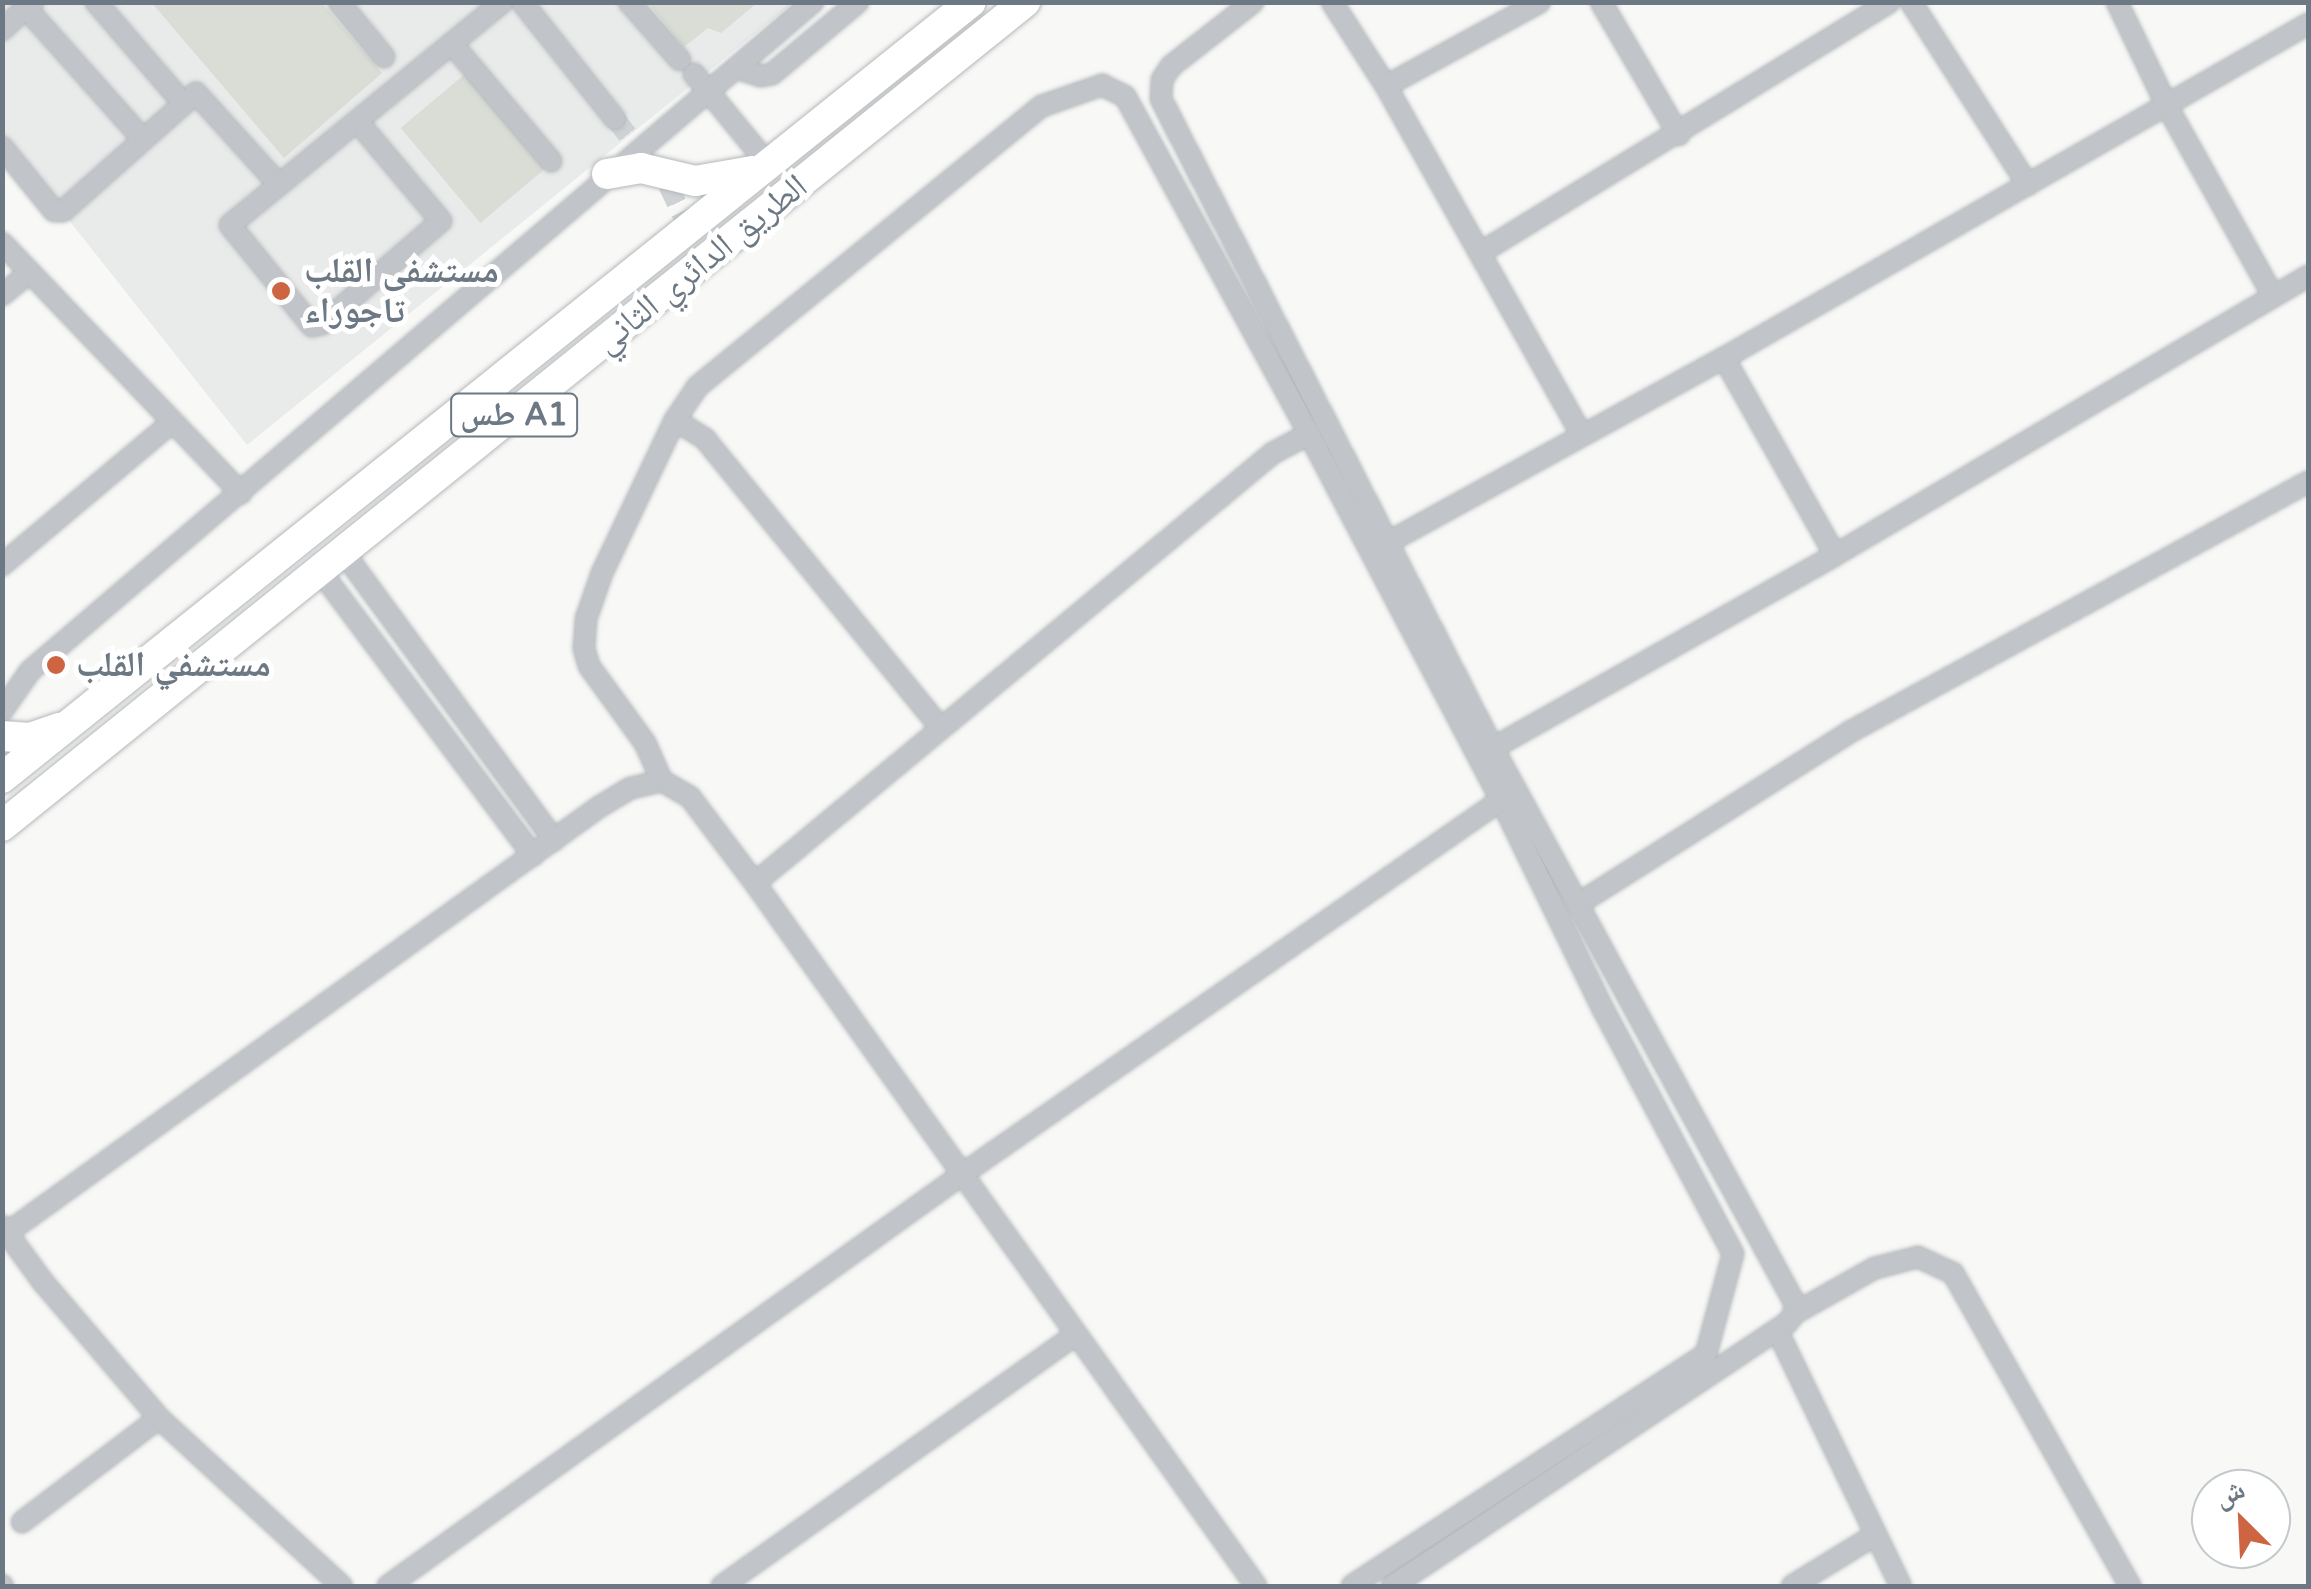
<!DOCTYPE html>
<html>
<head>
<meta charset="utf-8">
<style>
  body { margin:0 }
  #map { position:relative; width:2311px; height:1589px; overflow:hidden; background:#f8f9f7; font-family:"Varela Round","Noto Naskh Arabic",sans-serif }
  div>[style] { position:absolute }
  .built>* { inset:0; background:#e9eaea }
  .green>* { inset:0; background:#d9ddd6; transform-origin:0 0 }
  .minor-tunnel>* { height:20px; margin-top:-10px; transform-origin:0; background:repeating-linear-gradient(90deg,#ced2d4 0 20px,transparent 0 30px) }
  .roads { filter:drop-shadow(0 0 2px #b5b8bb) drop-shadow(0 0 2px #b5b8bb) }
  .minor>* { height:20px; margin:-10px; padding:0 10px; transform-origin:10px; border-radius:10px; background:#c1c4c8 }
  .highway>* { height:30px; margin:-15px; padding:0 15px; transform-origin:15px; border-radius:15px; background:#fff }
  .dots>* { width:28px; height:28px; translate:-50% -50%; box-sizing:border-box; border:5px solid #fff; border-radius:50% }
  span { translate:-50% -50%; white-space:nowrap; text-align:center; line-height:1.15; -webkit-text-stroke:10px #fff; paint-order:stroke }
  .shield-label span { padding:2px 8px; background:#fff; border:2px solid; border-radius:8px; -webkit-text-stroke-width:0 }
  .shield-label { font-size:32px; color:#6c7884; font-weight:700 }
  .street-label { font-size:35px; color:#6c7884 }
  .poi-label { font-size:35px; color:#6c7884; font-weight:700 }
  .left { translate:0 -50%; text-align:left }
  .frame { position:absolute; inset:0; border:5px solid #6c7884; pointer-events:none }
  .north { position:absolute; left:2191px; top:1469px; width:100px; height:100px; box-sizing:border-box; background:#fff; border:2px solid #c4c9ce; border-radius:50%; rotate:336deg; font-size:28px; font-weight:700; line-height:40px; text-align:center; color:#6c7884 }
  .north::after { content:''; display:block; margin:auto; width:35px; height:45px; background:#cd6542; clip-path:polygon(50% 0,100% 100%,50% 72%,0 100%) }
</style>
</head>
<body>
<div id="map">
  <div class="built">
    <div style="clip-path:polygon(3px 3px,793px 3px,247px 445px,3px 137px)"></div>
  </div>
  <div class="green">
    <div style="clip-path:polygon(152px 3px,322px 3px,382px 73px,284px 158px)"></div>
    <div style="clip-path:polygon(648px 3px,757px 3px,721px 33px,708px 28px,684px 47px)"></div>
    <div style="left:465px;top:74px;width:124px;height:84px;rotate:50deg"></div>
  </div>
  <div class="minor-tunnel">
    <div style="left:615px;top:119px;width:85px;rotate:51.2deg"></div>
    <div style="left:668px;top:185px;width:49px;rotate:64.5deg"></div>
  </div>
  <div class="roads">
    <div class="minor">
      <div style="left:33px;top:2px;width:9px;rotate:139deg"></div>
      <div style="left:26px;top:8px;width:174px;rotate:48.3deg"></div>
      <div style="left:96px;top:2px;width:132px;rotate:49.3deg"></div>
      <div style="left:339px;top:2px;width:71px;rotate:50.7deg"></div>
      <div style="left:522px;top:2px;width:149px;rotate:51.5deg"></div>
      <div style="left:629px;top:2px;width:77px;rotate:48.7deg"></div>
      <div style="left:1253px;top:2px;width:104px;rotate:142deg"></div>
      <div style="left:1171px;top:66px;width:17px;rotate:123deg"></div>
      <div style="left:1162px;top:80px;width:19px;rotate:93deg"></div>
      <div style="left:1161px;top:99px;width:729px;rotate:62.91deg"></div>
      <div style="left:1493px;top:748px;width:630px;rotate:61.48deg"></div>
      <div style="left:1794px;top:1302px;width:11px;rotate:85deg"></div>
      <div style="left:1795px;top:1313px;width:13px;rotate:129deg"></div>
      <div style="left:1787px;top:1323px;width:475px;rotate:146.3deg"></div>
      <div style="left:1332px;top:2px;width:100px;rotate:57.3deg"></div>
      <div style="left:1386px;top:86px;width:400px;rotate:60.7deg"></div>
      <div style="left:1601px;top:2px;width:154px;rotate:59.6deg"></div>
      <div style="left:1911px;top:2px;width:217px;rotate:57.4deg"></div>
      <div style="left:2117px;top:2px;width:115px;rotate:64.3deg"></div>
      <div style="left:2167px;top:106px;width:218px;rotate:60.8deg"></div>
      <div style="left:2px;top:30px;width:33px;rotate:-43deg"></div>
      <div style="left:453px;top:45px;width:152px;rotate:49.8deg"></div>
      <div style="left:736px;top:68px;width:26px;rotate:18deg"></div>
      <div style="left:761px;top:76px;width:11px;rotate:-10deg"></div>
      <div style="left:772px;top:74px;width:112px;rotate:-39.9deg"></div>
      <div style="left:694px;top:74px;width:117px;rotate:50.6deg"></div>
      <div style="left:1386px;top:86px;width:175px;rotate:-28.6deg"></div>
      <div style="left:358px;top:122px;width:129px;rotate:50deg"></div>
      <div style="left:441px;top:221px;width:157px;rotate:139.1deg"></div>
      <div style="left:322px;top:324px;width:10px;rotate:169deg"></div>
      <div style="left:312px;top:326px;width:130px;rotate:-129.1deg"></div>
      <div style="left:230px;top:225px;width:352px;rotate:-39.3deg"></div>
      <div style="left:2px;top:147px;width:82px;rotate:50.9deg"></div>
      <div style="left:54px;top:211px;width:9px"></div>
      <div style="left:63px;top:211px;width:178px;rotate:-41.6deg"></div>
      <div style="left:196px;top:93px;width:124px;rotate:47.9deg"></div>
      <div style="left:2px;top:243px;width:346px;rotate:46.3deg"></div>
      <div style="left:1480px;top:253px;width:480px;rotate:-31.5deg"></div>
      <div style="left:2px;top:295px;width:36px;rotate:-39deg"></div>
      <div style="left:1724px;top:358px;width:226px;rotate:60.6deg"></div>
      <div style="left:1835px;top:555px;width:549px;rotate:-30.53deg"></div>
      <div style="left:675px;top:420px;width:36px;rotate:32deg"></div>
      <div style="left:705px;top:439px;width:372px;rotate:50.8deg"></div>
      <div style="left:1387px;top:543px;width:384px;rotate:-28.8deg"></div>
      <div style="left:1724px;top:358px;width:673px;rotate:-29.77deg"></div>
      <div style="left:344px;top:553px;width:356px;rotate:53.8deg"></div>
      <div style="left:2px;top:565px;width:221px;rotate:-40deg"></div>
      <div style="left:321px;top:572px;width:354px;rotate:53.2deg"></div>
      <div style="left:2px;top:711px;width:49px;rotate:-55deg"></div>
      <div style="left:30px;top:671px;width:1030px;rotate:-40.51deg"></div>
      <div style="left:1493px;top:748px;width:393px;rotate:-29.4deg"></div>
      <div style="left:755px;top:883px;width:673px;rotate:-39.7deg"></div>
      <div style="left:1273px;top:453px;width:41px;rotate:-27.8deg"></div>
      <div style="left:1578px;top:904px;width:320px;rotate:-32.3deg"></div>
      <div style="left:1848px;top:733px;width:524px;rotate:-28.62deg"></div>
      <div style="left:2px;top:1226px;width:69px;rotate:53.8deg"></div>
      <div style="left:43px;top:1282px;width:179px;rotate:49.5deg"></div>
      <div style="left:159px;top:1418px;width:248px;rotate:42.6deg"></div>
      <div style="left:7px;top:1233px;width:729px;rotate:-35.74deg"></div>
      <div style="left:599px;top:807px;width:37px;rotate:-31deg"></div>
      <div style="left:631px;top:788px;width:32px;rotate:-13deg"></div>
      <div style="left:1795px;top:1313px;width:92px;rotate:-29.4deg"></div>
      <div style="left:1875px;top:1268px;width:44px;rotate:-14.3deg"></div>
      <div style="left:1918px;top:1257px;width:38px;rotate:25deg"></div>
      <div style="left:1953px;top:1273px;width:360px;rotate:60.5deg"></div>
      <div style="left:1777px;top:1330px;width:284px;rotate:64.2deg"></div>
      <div style="left:22px;top:1522px;width:172px;rotate:-37.2deg"></div>
      <div style="left:2px;top:1585px;width:1px;rotate:45deg"></div>
      <div style="left:388px;top:1586px;width:709px;rotate:-35.64deg"></div>
      <div style="left:964px;top:1173px;width:654px;rotate:-34.78deg"></div>
      <div style="left:722px;top:1586px;width:433px;rotate:-35.4deg"></div>
      <div style="left:1256px;top:1586px;width:863px;rotate:-125.48deg"></div>
      <div style="left:755px;top:883px;width:108px;rotate:-127.1deg"></div>
      <div style="left:690px;top:797px;width:32px;rotate:-150deg"></div>
      <div style="left:662px;top:781px;width:42px;rotate:-114.1deg"></div>
      <div style="left:645px;top:743px;width:95px;rotate:-126deg"></div>
      <div style="left:589px;top:666px;width:19px;rotate:-106deg"></div>
      <div style="left:584px;top:648px;width:29px;rotate:-86deg"></div>
      <div style="left:586px;top:619px;width:49px;rotate:-70.8deg"></div>
      <div style="left:602px;top:573px;width:170px;rotate:-64.5deg"></div>
      <div style="left:675px;top:420px;width:40px;rotate:-56deg"></div>
      <div style="left:697px;top:387px;width:445px;rotate:-39.2deg"></div>
      <div style="left:1042px;top:106px;width:64px;rotate:-19.3deg"></div>
      <div style="left:1102px;top:85px;width:25px;rotate:26deg"></div>
      <div style="left:1125px;top:96px;width:385px;rotate:61.4deg"></div>
      <div style="left:1309px;top:434px;width:413px;rotate:62.3deg"></div>
      <div style="left:1501px;top:800px;width:233px;rotate:64deg"></div>
      <div style="left:1603px;top:1009px;width:277px;rotate:62deg"></div>
      <div style="left:1733px;top:1254px;width:104px;rotate:105.1deg"></div>
      <div style="left:1706px;top:1354px;width:423px;rotate:146.8deg"></div>
      <div style="left:1792px;top:1586px;width:97px;rotate:-31.6deg"></div>
    </div>
    <div class="highway">
      <div style="left:607px;top:174px;width:35px;rotate:-10deg"></div>
      <div style="left:641px;top:168px;width:56px;rotate:13.5deg"></div>
      <div style="left:695px;top:181px;width:58px;rotate:-10deg"></div>
      <div style="left:2px;top:736px;width:28px;rotate:4deg"></div>
      <div style="left:30px;top:738px;width:31px;rotate:-19deg"></div>
      <div style="left:2px;top:778px;width:1241px;rotate:-38.69deg"></div>
      <div style="left:2px;top:826px;width:1314px;rotate:-38.85deg"></div>
    </div>
  </div>
  <div class="dots">
    <div style="left:281px;top:291px;background:#cd6542"></div>
    <div style="left:56px;top:665px;background:#cd6542"></div>
  </div>
  <div class="shield-label">
    <span style="left:514px;top:415px">طس A1</span>
  </div>
  <div class="street-label">
    <span style="left:701px;top:264px;rotate:-39deg">الطريق الدائري الثاني</span>
  </div>
  <div class="poi-label">
    <span class="left" style="left:304px;top:291px">مستشفى القلب<br>تاجوراء</span>
    <span class="left" style="left:76px;top:665px">مستشفي القلب</span>
  </div>
  <div class="frame"></div>
  <div class="north">ش</div>
</div>
</body>
</html>
